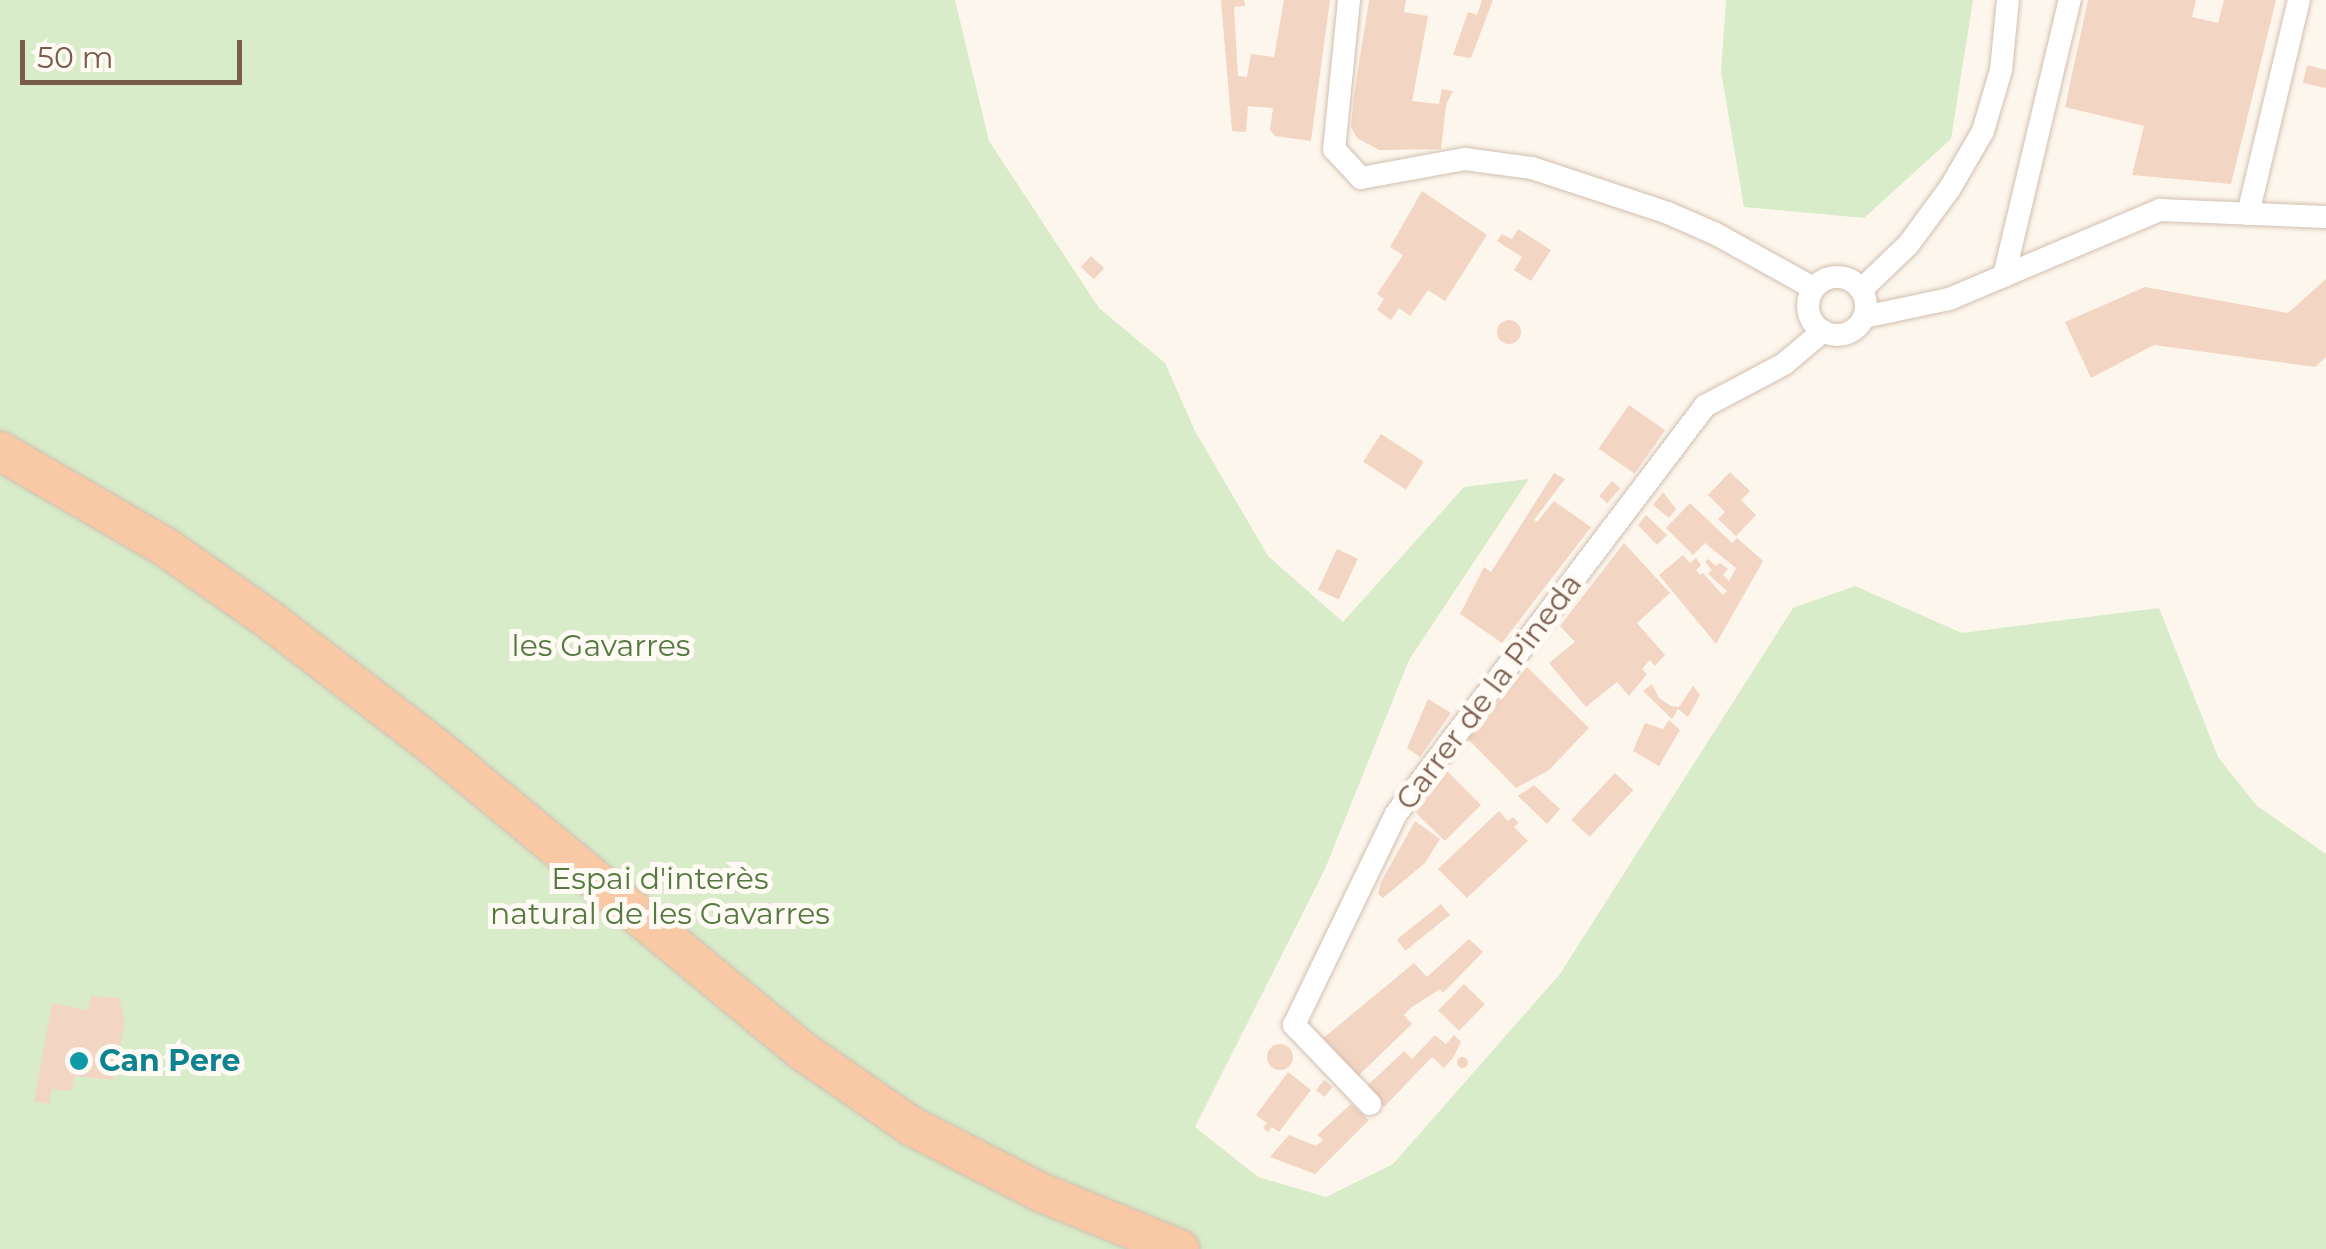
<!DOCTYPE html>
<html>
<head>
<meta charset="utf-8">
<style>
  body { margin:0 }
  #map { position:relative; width:2326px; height:1249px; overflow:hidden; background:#fdf6ec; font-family:Montserrat,sans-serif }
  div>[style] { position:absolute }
  .green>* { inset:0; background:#d8ecc9 }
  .building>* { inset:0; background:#f3d5c3; transform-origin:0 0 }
  .round { border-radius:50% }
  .roads { filter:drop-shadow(0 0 2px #d1beb0) drop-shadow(0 0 2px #d1beb0) }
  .minor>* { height:22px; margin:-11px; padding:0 11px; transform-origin:11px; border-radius:11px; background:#fff }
  .minor>.ring { margin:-11px; padding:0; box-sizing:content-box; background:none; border:22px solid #fff; border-radius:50% }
  .trunk>* { height:38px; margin:-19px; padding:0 19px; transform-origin:19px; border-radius:19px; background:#f9c8a4 }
  .dots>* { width:28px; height:28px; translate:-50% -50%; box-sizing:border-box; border:5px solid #fffaf3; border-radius:50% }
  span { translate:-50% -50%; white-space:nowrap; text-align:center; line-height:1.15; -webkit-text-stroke:10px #fffaf3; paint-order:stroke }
  .park-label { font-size:30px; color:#537a41 }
  .street-label { font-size:30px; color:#7a5c4d }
  .culture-label { font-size:30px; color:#0d838f; font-weight:700 }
  .left { translate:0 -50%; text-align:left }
  .scale { position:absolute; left:20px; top:40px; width:222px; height:45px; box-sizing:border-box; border:5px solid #7a5c4d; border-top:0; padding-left:12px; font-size:30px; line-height:35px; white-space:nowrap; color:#7a5c4d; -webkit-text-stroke:8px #fffaf3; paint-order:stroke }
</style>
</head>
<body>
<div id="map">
  <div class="green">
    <div style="clip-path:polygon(0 0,955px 0,989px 141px,1099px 308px,1165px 363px,1195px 431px,1268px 556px,1343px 622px,1464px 487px,1529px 479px,1409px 660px,1325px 869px,1195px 1127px,1258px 1177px,1326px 1197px,1393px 1164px,1560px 974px,1793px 608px,1855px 586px,1962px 633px,2159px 608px,2218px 757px,2256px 805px,2326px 854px,2326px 1249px,0 1249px)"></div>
    <div style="clip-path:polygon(1726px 0,1973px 0,1951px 139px,1864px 218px,1744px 207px,1721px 71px)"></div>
  </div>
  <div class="building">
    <div style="clip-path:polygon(1221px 0,1244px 0,1245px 6px,1234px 7px,1238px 76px,1247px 77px,1251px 54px,1274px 57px,1284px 0,1330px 0,1311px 141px,1275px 136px,1270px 130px,1273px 108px,1248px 106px,1246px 132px,1232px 131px)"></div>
    <div style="clip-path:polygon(1369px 0,1406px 0,1404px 12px,1428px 16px,1412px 101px,1439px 104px,1442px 89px,1453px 91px,1446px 105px,1441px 149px,1379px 150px,1357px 138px,1351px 127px,1354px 95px)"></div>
    <div style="clip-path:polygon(1482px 0,1493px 0,1471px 58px,1453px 55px,1468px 12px,1477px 15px)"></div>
    <div style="clip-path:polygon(2088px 0,2196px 0,2192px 17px,2218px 23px,2224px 0,2276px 0,2231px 184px,2132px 175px,2144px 126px,2065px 107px)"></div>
    <div style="clip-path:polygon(2307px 65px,2326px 70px,2326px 88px,2303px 83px)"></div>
    <div style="clip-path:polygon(1422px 191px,1487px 235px,1445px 301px,1428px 290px,1410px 316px,1399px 308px,1391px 320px,1377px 310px,1384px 299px,1377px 294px,1403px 255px,1390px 247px)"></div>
    <div style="clip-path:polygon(1518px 229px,1551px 250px,1531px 281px,1514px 270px,1522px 257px,1497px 241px,1502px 234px,1512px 239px)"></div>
    <div style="left:1091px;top:256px;width:18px;height:15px;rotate:43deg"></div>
    <div style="clip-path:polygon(2326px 279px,2326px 357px,2315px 367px,2154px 345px,2091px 378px,2065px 322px,2145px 287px,2288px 313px)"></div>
    <div class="round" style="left:1497px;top:320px;width:24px;height:24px"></div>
    <div style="left:1629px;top:405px;width:44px;height:53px;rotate:35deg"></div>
    <div style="left:1381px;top:434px;width:51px;height:33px;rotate:33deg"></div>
    <div style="clip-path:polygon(1730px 472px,1750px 491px,1741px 500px,1756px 515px,1736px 536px,1718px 519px,1725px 512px,1708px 495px)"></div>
    <div style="clip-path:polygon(1554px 473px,1565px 479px,1534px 520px,1537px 522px,1554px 501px,1591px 527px,1502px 643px,1460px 614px,1484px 567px,1491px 572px)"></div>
    <div style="left:1612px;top:481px;width:11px;height:20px;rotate:41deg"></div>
    <div style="clip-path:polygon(1663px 492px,1676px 509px,1669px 518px,1653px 505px)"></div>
    <div style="clip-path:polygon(1690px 503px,1732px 543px,1737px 538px,1763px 561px,1716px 644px,1659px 575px,1683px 555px,1690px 563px,1696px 558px,1701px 565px,1696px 570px,1700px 575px,1703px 573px,1723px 595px,1727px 591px,1708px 574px,1712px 570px,1705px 562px,1708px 559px,1716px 566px,1720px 563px,1728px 569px,1723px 575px,1729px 581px,1736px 568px,1705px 543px,1693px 555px,1666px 528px)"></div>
    <div style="clip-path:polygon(1646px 515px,1667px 535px,1657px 545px,1638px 525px)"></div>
    <div style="clip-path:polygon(1624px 543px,1670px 593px,1637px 623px,1665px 655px,1655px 666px,1650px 660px,1642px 669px,1647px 674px,1629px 696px,1617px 682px,1586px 707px,1549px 663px,1575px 642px,1560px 626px)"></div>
    <div style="left:1337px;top:549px;width:23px;height:45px;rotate:25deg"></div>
    <div style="clip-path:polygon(1527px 667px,1589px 728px,1549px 770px,1516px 788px,1468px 739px)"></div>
    <div style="clip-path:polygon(1652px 684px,1659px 698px,1671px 706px,1679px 707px,1693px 686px,1700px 695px,1688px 717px,1678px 709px,1672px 719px,1643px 691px)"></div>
    <div style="clip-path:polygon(1428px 699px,1451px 713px,1420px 757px,1407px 748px)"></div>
    <div style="clip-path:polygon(1669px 720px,1680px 730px,1659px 766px,1633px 751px,1645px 723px,1663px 729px)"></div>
    <div style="clip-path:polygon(1447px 771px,1481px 805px,1445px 841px,1416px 813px)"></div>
    <div style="left:1615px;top:773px;width:25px;height:64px;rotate:43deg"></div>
    <div style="clip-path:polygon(1534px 785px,1560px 809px,1547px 824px,1518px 796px)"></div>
    <div style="clip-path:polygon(1499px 811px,1508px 821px,1513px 817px,1519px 823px,1514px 827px,1528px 841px,1467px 898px,1438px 869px)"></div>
    <div style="clip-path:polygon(1415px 821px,1440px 839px,1425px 863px,1383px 898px,1378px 894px,1381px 882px)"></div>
    <div style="left:1441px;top:904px;width:14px;height:57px;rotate:51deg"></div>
    <div style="clip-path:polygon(1469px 939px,1483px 952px,1443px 993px,1440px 989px,1412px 1007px,1404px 1015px,1412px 1024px,1358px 1076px,1321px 1040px,1414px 963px,1427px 977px)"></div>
    <div style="left:1464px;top:984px;width:29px;height:37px;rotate:44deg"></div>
    <div style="clip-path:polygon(91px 996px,119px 998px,125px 1022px,113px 1080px,75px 1076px,72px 1091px,52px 1089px,49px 1104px,34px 1101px,52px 1003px,88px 1010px)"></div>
    <div style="clip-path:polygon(1435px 1035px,1446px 1044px,1454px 1035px,1461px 1042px,1453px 1058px,1444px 1068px,1432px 1057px,1384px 1107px,1365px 1088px,1404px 1051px,1412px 1059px)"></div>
    <div class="round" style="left:1267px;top:1044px;width:26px;height:26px"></div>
    <div class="round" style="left:1456.5px;top:1056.5px;width:11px;height:11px"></div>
    <div style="clip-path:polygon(1288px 1072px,1311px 1090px,1279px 1132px,1272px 1127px,1268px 1132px,1263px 1128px,1267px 1123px,1256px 1115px)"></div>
    <div style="left:1324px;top:1080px;width:11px;height:13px;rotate:38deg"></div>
    <div style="clip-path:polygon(1351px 1104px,1369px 1120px,1315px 1174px,1270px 1157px,1289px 1135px,1316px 1146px,1323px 1140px,1317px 1135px)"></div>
  </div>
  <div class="roads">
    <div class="minor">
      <div style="left:1349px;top:0;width:150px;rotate:95.7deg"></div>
      <div style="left:1334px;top:149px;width:40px;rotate:47deg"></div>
      <div style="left:1361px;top:178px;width:106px;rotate:-10.4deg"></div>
      <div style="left:1465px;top:159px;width:68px;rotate:7.7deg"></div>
      <div style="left:1532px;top:168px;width:143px;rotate:18.3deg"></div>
      <div style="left:1668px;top:213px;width:52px;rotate:23.6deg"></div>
      <div style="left:1716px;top:234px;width:111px;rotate:29.1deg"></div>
      <div style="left:2248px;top:214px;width:220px;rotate:-76.6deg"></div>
      <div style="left:2004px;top:276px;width:284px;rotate:-76.6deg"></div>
      <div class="ring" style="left:1808px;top:277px;width:36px;height:36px"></div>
      <div style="left:1861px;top:290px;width:65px;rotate:-43.8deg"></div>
      <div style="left:1908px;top:245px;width:71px;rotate:-53.6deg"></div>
      <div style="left:1950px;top:188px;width:66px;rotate:-59.9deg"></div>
      <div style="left:1983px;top:131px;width:64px;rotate:-73.6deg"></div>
      <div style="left:2001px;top:70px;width:70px;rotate:-84.3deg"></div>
      <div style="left:1864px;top:317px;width:87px;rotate:-12deg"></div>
      <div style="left:1949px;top:299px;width:229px;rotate:-22.9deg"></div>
      <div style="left:2160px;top:210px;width:166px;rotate:2.4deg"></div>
      <div style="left:1370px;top:1104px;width:110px;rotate:-133.9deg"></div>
      <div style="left:1294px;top:1025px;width:234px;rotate:-64.2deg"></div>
      <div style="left:1396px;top:814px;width:512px;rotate:-52.86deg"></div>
      <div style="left:1705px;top:406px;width:89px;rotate:-28deg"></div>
      <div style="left:1784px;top:364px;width:51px;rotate:-40.2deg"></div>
    </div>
    <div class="trunk">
      <div style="left:0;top:451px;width:190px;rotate:30.1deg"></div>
      <div style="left:164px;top:546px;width:131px;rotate:35deg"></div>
      <div style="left:271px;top:621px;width:207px;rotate:37.5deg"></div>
      <div style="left:435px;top:747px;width:475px;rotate:39.6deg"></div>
      <div style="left:801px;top:1050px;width:134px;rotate:34.6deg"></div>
      <div style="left:911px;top:1126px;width:145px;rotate:27.1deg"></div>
      <div style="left:1040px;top:1192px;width:151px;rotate:22.2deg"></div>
    </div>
  </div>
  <div class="dots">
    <div style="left:79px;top:1061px;background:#0f9aa8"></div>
  </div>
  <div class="park-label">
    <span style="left:601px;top:646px">les Gavarres</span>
    <span style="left:660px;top:896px">Espai d'interès<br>natural de les Gavarres</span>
  </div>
  <div class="street-label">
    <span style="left:1489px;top:692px;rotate:-53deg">Carrer de la Pineda</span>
  </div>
  <div class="culture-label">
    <span class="left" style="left:99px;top:1061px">Can Pere</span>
  </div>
  <div class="scale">50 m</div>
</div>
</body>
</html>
